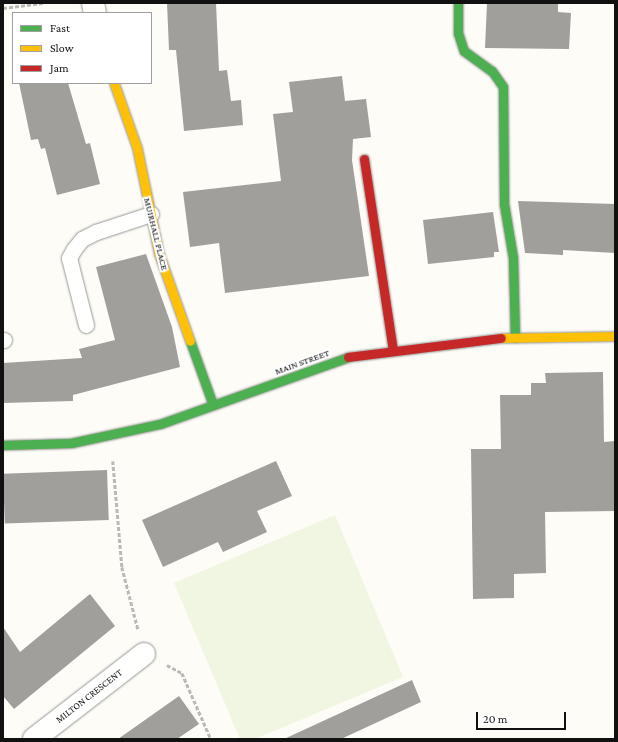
<!DOCTYPE html>
<html>
<head>
<meta charset="utf-8">
<style>
  body { margin:0 }
  #map { position:relative; width:618px; height:742px; overflow:hidden; background:#fdfcf7; font-family:"Crimson Pro",serif }
  div>[style] { position:absolute }
  .pitch>* { inset:0; background:#f0f6e1 }
  .building>* { inset:0; background:#a19f9c; transform-origin:0 0 }
  .path>* { height:2.5px; margin-top:-1.25px; transform-origin:0; background:repeating-linear-gradient(90deg,#b9b9b8 0 4px,transparent 0 6px) }
  .roads { filter:drop-shadow(0 0 1px #979795) drop-shadow(0 0 1px #979795) }
  .lane>* { height:15px; margin:-7.5px; padding:0 7.5px; transform-origin:7.5px; border-radius:7.5px; background:#fffffe }
  .street>* { height:22px; margin:-11px; padding:0 11px; transform-origin:11px; border-radius:11px; background:#fffffe }
  .fast>* { height:9px; margin:-4.5px; padding:0 4.5px; transform-origin:4.5px; border-radius:4.5px; background:#4caf50 }
  .slow>* { height:9px; margin:-4.5px; padding:0 4.5px; transform-origin:4.5px; border-radius:4.5px; background:#ffc107 }
  .jam>* { height:9px; margin:-4.5px; padding:0 4.5px; transform-origin:4.5px; border-radius:4.5px; background:#c62828 }
  span { translate:-50% -50%; white-space:nowrap; text-align:center; line-height:1.15; -webkit-text-stroke:4px #fff; paint-order:stroke }
  .street-label { font-size:10px; color:#111 }
  .frame { position:absolute; inset:0; border:4px solid #111; pointer-events:none }
  .legend { position:absolute; left:12px; top:12px; width:140px; height:72px; box-sizing:border-box; background:#fff; border:1px solid #a0a0a0; margin:0; padding:5px 7px; list-style:none; font-size:12px; color:#111 }
  .legend li { display:flex; align-items:center; gap:8px; height:20px }
  .legend b { width:20px; border:1px solid #a0a0a0 }
  .scale { position:absolute; left:476px; top:712px; width:90px; height:18px; box-sizing:border-box; border:2px solid #111; border-top:0; padding-left:5px; font-size:12px; line-height:14px; white-space:nowrap; color:#111; -webkit-text-stroke:3px #fff; paint-order:stroke }
</style>
</head>
<body>
<div id="map">
  <div class="pitch">
    <div style="clip-path:polygon(335px 515px,403px 677px,255px 739px,240px 739px,174px 583px)"></div>
  </div>
  <div class="building">
    <div style="clip-path:polygon(167px 3px,216px 3px,219px 71px,227px 70px,231px 101px,241px 100px,243px 125px,184px 131px,176px 50px,169px 50px)"></div>
    <div style="clip-path:polygon(487px 3px,558px 3px,558px 12px,571px 13px,569px 49px,485px 48px)"></div>
    <div style="clip-path:polygon(342px 76px,345px 101px,366px 99px,371px 137px,353px 139px,352px 160px,369px 276px,225px 293px,219px 243px,190px 247px,183px 192px,281px 181px,273px 114px,293px 112px,289px 82px)"></div>
    <div style="clip-path:polygon(19px 83px,68px 83px,86px 144px,90px 143px,100px 184px,57px 195px,45px 148px,41px 149px,38px 139px,31px 140px)"></div>
    <div style="clip-path:polygon(518px 201px,615px 204px,615px 253px,563px 250px,563px 255px,525px 253px)"></div>
    <div style="clip-path:polygon(493px 212px,499px 252px,494px 252px,494px 257px,428px 264px,423px 220px)"></div>
    <div style="clip-path:polygon(146px 254px,172px 327px,180px 367px,73px 395px,73px 401px,3px 403px,3px 363px,82px 358px,79px 349px,115px 340px,96px 267px)"></div>
    <div style="clip-path:polygon(603px 372px,604px 442px,615px 441px,615px 511px,545px 512px,546px 573px,514px 574px,514px 598px,473px 599px,471px 449px,501px 449px,500px 395px,531px 395px,531px 383px,546px 383px,545px 373px)"></div>
    <div style="clip-path:polygon(276px 461px,292px 496px,257px 511px,267px 532px,223px 552px,218px 542px,163px 567px,142px 520px)"></div>
    <div style="left:107px;top:470px;width:50px;height:104px;rotate:88deg"></div>
    <div style="clip-path:polygon(90px 594px,115px 626px,14px 709px,3px 696px,3px 627px,20px 652px)"></div>
    <div style="clip-path:polygon(412px 680px,421px 702px,341px 739px,284px 739px)"></div>
    <div style="clip-path:polygon(179px 696px,199px 724px,177px 739px,118px 739px)"></div>
  </div>
  <div class="path">
    <div style="left:3px;top:8px;width:40px;rotate:-7.1deg"></div>
    <div style="left:113px;top:461px;width:106px;rotate:85.1deg"></div>
    <div style="left:122px;top:567px;width:64px;rotate:75.5deg"></div>
    <div style="left:167px;top:665px;width:17px;rotate:28deg"></div>
    <div style="left:182px;top:673px;width:72px;rotate:66.3deg"></div>
  </div>
  <div class="roads">
    <div class="lane">
      <div style="left:86px;top:325px;width:69px;rotate:-104.2deg"></div>
      <div style="left:69px;top:258px;width:10px;rotate:-61deg"></div>
      <div style="left:74px;top:249px;width:13px;rotate:-51deg"></div>
      <div style="left:82px;top:239px;width:16px;rotate:-27deg"></div>
      <div style="left:96px;top:232px;width:58px;rotate:-18.1deg"></div>
      <div style="left:3px;top:340px;width:1px"></div>
    </div>
    <div class="street">
      <div style="left:93px;top:3px;width:10px;rotate:79deg"></div>
      <div style="left:34px;top:739px;width:139px;rotate:-37.7deg"></div>
    </div>
    <div class="fast">
      <div style="left:458px;top:3px;width:30px;rotate:90deg"></div>
      <div style="left:458px;top:33px;width:19px;rotate:72deg"></div>
      <div style="left:464px;top:51px;width:34px;rotate:36deg"></div>
      <div style="left:492px;top:71px;width:19px;rotate:55deg"></div>
      <div style="left:503px;top:87px;width:117px;rotate:89.5deg"></div>
      <div style="left:504px;top:204px;width:55px;rotate:80.5deg"></div>
      <div style="left:513px;top:258px;width:80px;rotate:88.6deg"></div>
      <div style="left:190px;top:341px;width:68px;rotate:70.2deg"></div>
      <div style="left:3px;top:445px;width:68px;rotate:-1.7deg"></div>
      <div style="left:71px;top:443px;width:91px;rotate:-12.1deg"></div>
      <div style="left:160px;top:424px;width:200px;rotate:-19.6deg"></div>
    </div>
    <div class="slow">
      <div style="left:114px;top:83px;width:69px;rotate:70.5deg"></div>
      <div style="left:137px;top:148px;width:108px;rotate:78.3deg"></div>
      <div style="left:159px;top:254px;width:92px;rotate:70.4deg"></div>
      <div style="left:501px;top:338px;width:114px;rotate:-1deg"></div>
    </div>
    <div class="jam">
      <div style="left:364px;top:159px;width:193px;rotate:81.4deg"></div>
      <div style="left:348px;top:357px;width:154px;rotate:-7.1deg"></div>
    </div>
  </div>
  <div class="street-label">
    <span style="left:156px;top:234px;rotate:76deg">MUIRHALL PLACE</span>
    <span style="left:302px;top:362px;rotate:-20deg">MAIN STREET</span>
    <span style="left:89px;top:696px;rotate:-38deg">MILTON CRESCENT</span>
  </div>
  <div class="frame"></div>
  <ul class="legend">
  <li><b style="height:5px;background:#4caf50"></b>Fast</li>
  <li><b style="height:5px;background:#ffc107"></b>Slow</li>
  <li><b style="height:5px;background:#c62828"></b>Jam</li>
  </ul>
  <div class="scale">20 m</div>
</div>
</body>
</html>
